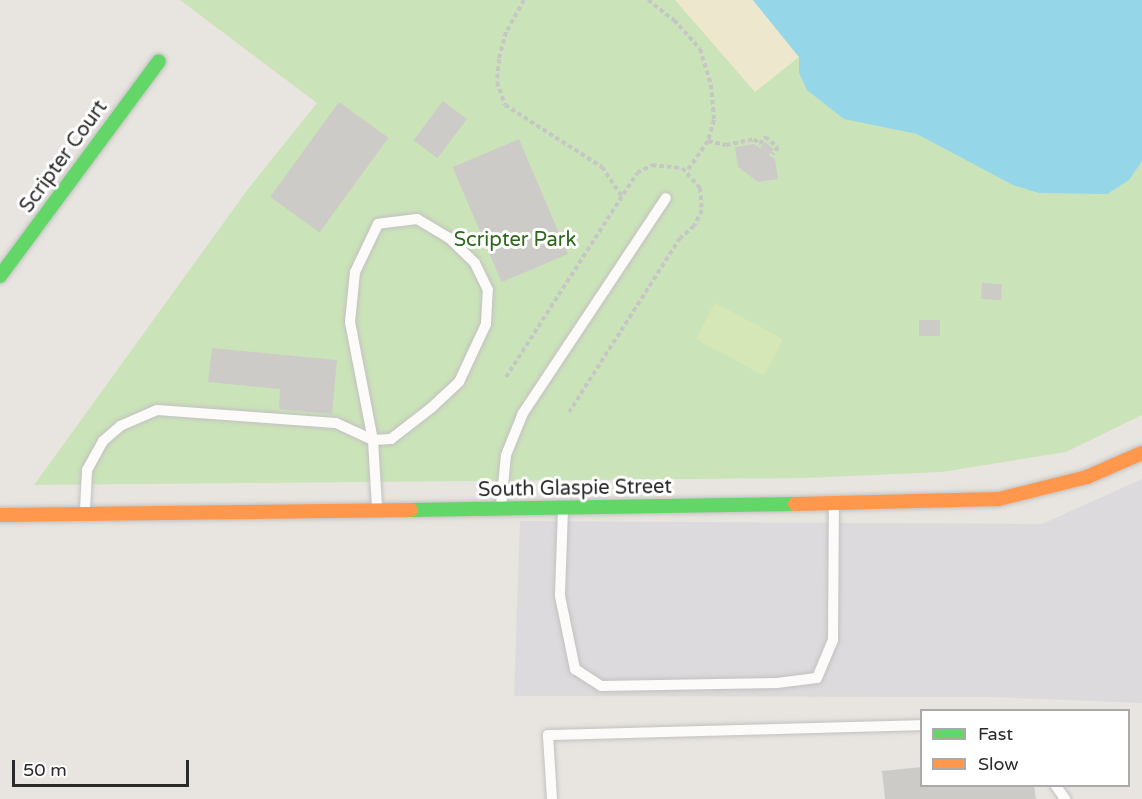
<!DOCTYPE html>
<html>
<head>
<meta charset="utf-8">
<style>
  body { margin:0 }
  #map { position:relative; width:1142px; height:799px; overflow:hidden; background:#e8e5e0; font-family:"Varela Round",sans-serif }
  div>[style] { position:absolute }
  .industrial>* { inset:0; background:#dcdadc }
  .green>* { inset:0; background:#cbe3b9 }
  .sand>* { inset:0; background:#ede7ce }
  .pitch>* { inset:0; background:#d6e7b7; transform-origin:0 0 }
  .water>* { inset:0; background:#95d6e9 }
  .building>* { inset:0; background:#cdcbc7; transform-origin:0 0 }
  .path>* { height:4px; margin-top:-2px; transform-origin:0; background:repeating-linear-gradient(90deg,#c6c6c5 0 4.5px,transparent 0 7.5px) }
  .roads { filter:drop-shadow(0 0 2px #c2c1c1) drop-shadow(0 0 2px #c2c1c1) }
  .lane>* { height:10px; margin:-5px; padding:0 5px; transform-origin:5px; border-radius:5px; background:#fcfbfa }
  .fast>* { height:14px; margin:-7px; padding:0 7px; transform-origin:7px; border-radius:7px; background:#63d668 }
  .slow>* { height:14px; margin:-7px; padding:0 7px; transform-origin:7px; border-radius:7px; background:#ff974d }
  span { translate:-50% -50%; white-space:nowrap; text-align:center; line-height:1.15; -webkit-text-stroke:6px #fff; paint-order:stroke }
  .street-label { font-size:20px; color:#2a2a2a }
  .park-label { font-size:20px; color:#2c671b }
  .legend { position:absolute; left:920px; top:709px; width:210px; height:78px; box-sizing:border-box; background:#fff; border:2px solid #aaa; margin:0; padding:8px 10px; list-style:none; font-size:18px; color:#2a2a2a }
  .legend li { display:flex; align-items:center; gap:12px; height:30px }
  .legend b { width:30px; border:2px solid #aaa }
  .scale { position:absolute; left:12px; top:760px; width:177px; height:27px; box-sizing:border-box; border:3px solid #2a2a2a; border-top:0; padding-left:8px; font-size:18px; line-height:21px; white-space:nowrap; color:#2a2a2a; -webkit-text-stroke:4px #fff; paint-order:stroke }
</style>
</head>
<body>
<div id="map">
  <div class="industrial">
    <div style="clip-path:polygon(1142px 479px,1142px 703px,990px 697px,514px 696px,520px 521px,1042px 524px)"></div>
  </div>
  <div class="green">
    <div style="clip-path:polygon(180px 0,1142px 0,1142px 415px,1066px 452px,942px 472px,805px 478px,34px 485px,248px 189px,317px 103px)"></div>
  </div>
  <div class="sand">
    <div style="clip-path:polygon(675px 0,753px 0,799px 57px,755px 92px)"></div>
  </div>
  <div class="pitch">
    <div style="left:715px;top:303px;width:77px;height:41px;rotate:28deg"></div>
  </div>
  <div class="water">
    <div style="clip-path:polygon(753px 0,1142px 0,1142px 161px,1129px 180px,1107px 194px,1039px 193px,1013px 185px,917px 134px,844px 119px,807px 90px,799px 73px,799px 57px)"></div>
  </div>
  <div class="building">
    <div style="left:443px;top:101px;width:30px;height:49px;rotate:37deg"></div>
    <div style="left:339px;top:102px;width:61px;height:117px;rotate:36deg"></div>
    <div style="left:519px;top:139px;width:125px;height:72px;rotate:67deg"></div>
    <div style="clip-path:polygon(765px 142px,774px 149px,769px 155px,775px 159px,778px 179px,758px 182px,738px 167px,735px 147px,754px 144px,760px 148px)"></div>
    <div style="left:982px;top:283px;width:20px;height:16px;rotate:3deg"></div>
    <div style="left:919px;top:320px;width:21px;height:16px"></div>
    <div style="clip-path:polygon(212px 348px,337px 360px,332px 414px,279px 409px,280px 389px,208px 382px)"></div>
    <div style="clip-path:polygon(922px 767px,922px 786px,1034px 786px,1036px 799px,885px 799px,882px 771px)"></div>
  </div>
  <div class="path">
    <div style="left:524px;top:0;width:37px;rotate:119deg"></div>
    <div style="left:506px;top:32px;width:28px;rotate:105deg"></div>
    <div style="left:499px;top:59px;width:23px;rotate:95deg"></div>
    <div style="left:497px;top:82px;width:24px;rotate:71deg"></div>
    <div style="left:505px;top:105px;width:115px;rotate:32.6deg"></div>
    <div style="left:602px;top:167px;width:36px;rotate:56deg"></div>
    <div style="left:648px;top:0;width:33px;rotate:38deg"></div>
    <div style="left:674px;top:20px;width:39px;rotate:48deg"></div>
    <div style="left:700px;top:49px;width:38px;rotate:73deg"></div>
    <div style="left:711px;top:85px;width:35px;rotate:85deg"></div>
    <div style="left:714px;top:120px;width:22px;rotate:106deg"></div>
    <div style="left:708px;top:141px;width:37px;rotate:125deg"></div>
    <div style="left:708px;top:141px;width:18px;rotate:13deg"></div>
    <div style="left:726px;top:145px;width:29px;rotate:-12deg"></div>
    <div style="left:754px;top:139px;width:8px;rotate:40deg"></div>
    <div style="left:760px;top:144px;width:9px;rotate:-54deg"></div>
    <div style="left:765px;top:137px;width:16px;rotate:38deg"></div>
    <div style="left:778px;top:147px;width:9px;rotate:126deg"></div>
    <div style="left:506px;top:377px;width:242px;rotate:-57.3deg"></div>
    <div style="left:637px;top:173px;width:17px;rotate:-28deg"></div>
    <div style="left:652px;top:165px;width:30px;rotate:6deg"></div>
    <div style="left:682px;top:168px;width:27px;rotate:48deg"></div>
    <div style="left:700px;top:188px;width:22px;rotate:85deg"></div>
    <div style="left:702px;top:210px;width:18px;rotate:117deg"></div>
    <div style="left:694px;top:226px;width:18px;rotate:139deg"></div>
    <div style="left:680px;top:238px;width:206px;rotate:122.5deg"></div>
  </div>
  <div class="roads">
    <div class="lane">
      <div style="left:501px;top:506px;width:51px;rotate:-84.4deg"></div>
      <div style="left:506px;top:455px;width:45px;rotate:-68deg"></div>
      <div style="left:523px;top:413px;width:258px;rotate:-56.4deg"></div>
      <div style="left:563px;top:509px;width:87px;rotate:92deg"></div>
      <div style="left:560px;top:596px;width:75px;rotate:78.4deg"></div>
      <div style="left:575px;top:669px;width:31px;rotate:33deg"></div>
      <div style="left:601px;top:686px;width:176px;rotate:-1deg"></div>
      <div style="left:777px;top:683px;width:40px;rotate:-7.1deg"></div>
      <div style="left:817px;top:678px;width:41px;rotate:-67.2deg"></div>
      <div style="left:833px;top:640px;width:133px;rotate:-89.6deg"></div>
      <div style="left:85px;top:510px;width:40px;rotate:-87.1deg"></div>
      <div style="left:87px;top:470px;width:33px;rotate:-61deg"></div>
      <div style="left:103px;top:441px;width:23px;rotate:-41deg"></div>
      <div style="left:120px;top:426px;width:40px;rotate:-23.4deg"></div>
      <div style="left:157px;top:410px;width:179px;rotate:4.2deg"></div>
      <div style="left:336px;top:423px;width:41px;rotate:24.7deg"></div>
      <div style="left:373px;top:440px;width:18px;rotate:-3deg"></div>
      <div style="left:391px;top:439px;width:51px;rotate:-37.8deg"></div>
      <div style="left:431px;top:408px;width:38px;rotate:-43deg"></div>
      <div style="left:459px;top:382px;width:64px;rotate:-65deg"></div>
      <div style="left:486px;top:324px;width:34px;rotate:-87deg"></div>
      <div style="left:488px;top:290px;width:30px;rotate:-116deg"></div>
      <div style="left:475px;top:263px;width:36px;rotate:-136deg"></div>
      <div style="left:449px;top:238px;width:37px;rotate:-149deg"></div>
      <div style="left:417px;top:219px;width:39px;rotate:173deg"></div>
      <div style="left:378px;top:224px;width:53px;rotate:115.6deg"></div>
      <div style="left:355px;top:272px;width:50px;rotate:95.7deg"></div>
      <div style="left:350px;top:322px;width:120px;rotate:79deg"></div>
      <div style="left:373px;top:440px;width:68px;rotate:86.6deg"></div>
      <div style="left:1056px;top:786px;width:16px;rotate:55deg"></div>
      <div style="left:552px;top:799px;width:64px;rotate:-93.6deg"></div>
      <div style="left:548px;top:735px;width:374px;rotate:-1.5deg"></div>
    </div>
    <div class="fast">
      <div style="left:0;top:276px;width:267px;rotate:-53.5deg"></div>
      <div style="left:411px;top:510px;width:384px;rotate:-0.9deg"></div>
    </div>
    <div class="slow">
      <div style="left:795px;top:504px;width:204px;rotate:-1.4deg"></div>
      <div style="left:999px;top:499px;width:91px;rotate:-14deg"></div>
      <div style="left:1087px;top:477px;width:60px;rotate:-23.6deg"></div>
      <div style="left:0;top:515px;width:411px;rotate:-0.7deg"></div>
    </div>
  </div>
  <div class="street-label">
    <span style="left:64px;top:157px;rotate:-54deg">Scripter Court</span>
    <span style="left:575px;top:489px;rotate:-1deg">South Glaspie Street</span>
  </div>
  <div class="park-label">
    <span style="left:515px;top:240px">Scripter Park</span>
  </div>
  <ul class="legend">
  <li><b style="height:8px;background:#63d668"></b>Fast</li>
  <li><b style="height:8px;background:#ff974d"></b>Slow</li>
  </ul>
  <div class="scale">50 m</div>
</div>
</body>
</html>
